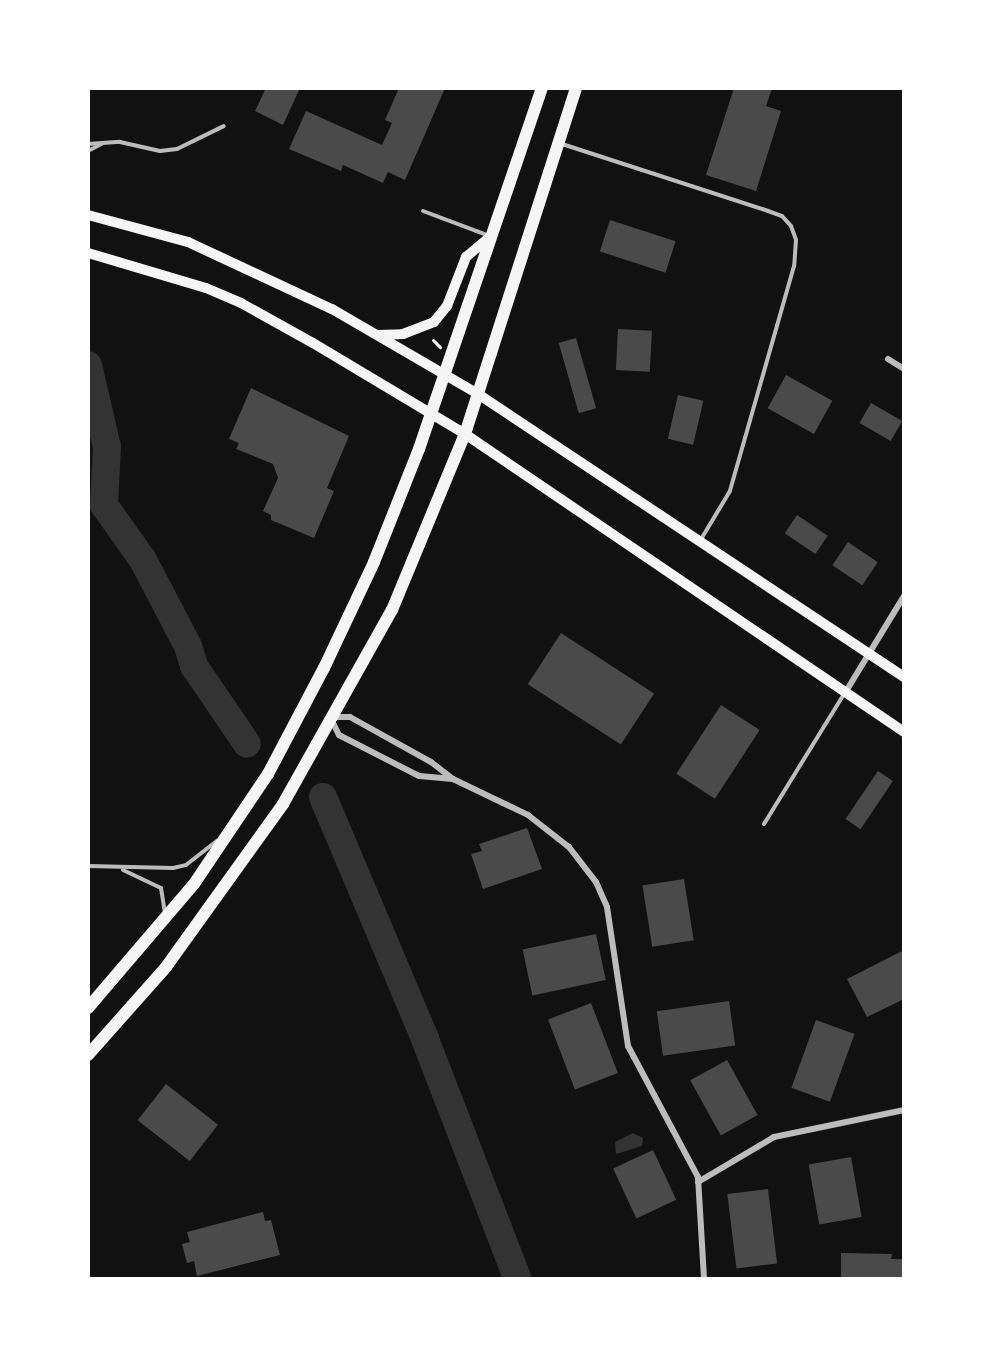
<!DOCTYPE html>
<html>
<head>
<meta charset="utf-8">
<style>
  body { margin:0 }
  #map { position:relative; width:992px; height:1367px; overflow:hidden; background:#111; font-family:"Times New Roman",serif }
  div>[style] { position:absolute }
  .water>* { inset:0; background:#333 }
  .river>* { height:28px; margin:-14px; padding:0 14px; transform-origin:14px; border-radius:14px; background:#333 }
  .building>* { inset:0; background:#4a4a4a; transform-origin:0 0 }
  .path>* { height:3px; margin:-1.5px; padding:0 1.5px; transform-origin:1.5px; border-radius:1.5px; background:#f5f5f5 }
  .service>* { height:4px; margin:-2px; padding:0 2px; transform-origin:2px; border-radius:2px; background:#bcbcbc }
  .minor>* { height:6px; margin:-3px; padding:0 3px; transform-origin:3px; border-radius:3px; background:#bcbcbc }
  .secondary>* { height:10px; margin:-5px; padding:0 5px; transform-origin:5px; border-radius:5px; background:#f5f5f5 }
  .primary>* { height:12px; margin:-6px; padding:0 6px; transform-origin:6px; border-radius:6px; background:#f5f5f5 }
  span { translate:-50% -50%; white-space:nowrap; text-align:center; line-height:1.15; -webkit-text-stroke:4.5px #fff; paint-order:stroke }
  .frame { position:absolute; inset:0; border:90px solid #fff; pointer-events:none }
</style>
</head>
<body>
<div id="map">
  <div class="water">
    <div style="clip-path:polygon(633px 1133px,643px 1138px,642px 1146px,616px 1154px,615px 1142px)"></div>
  </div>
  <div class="river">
    <div style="left:88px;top:365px;width:84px;rotate:77deg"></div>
    <div style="left:107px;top:447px;width:58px;rotate:93deg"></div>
    <div style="left:104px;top:505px;width:67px;rotate:54.7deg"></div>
    <div style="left:143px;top:560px;width:97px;rotate:62.4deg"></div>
    <div style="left:188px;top:646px;width:21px;rotate:73deg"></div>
    <div style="left:194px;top:666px;width:94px;rotate:55.8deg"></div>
    <div style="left:323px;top:797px;width:263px;rotate:67.1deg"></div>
    <div style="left:425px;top:1039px;width:256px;rotate:68.9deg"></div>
  </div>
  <div class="building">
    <div style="clip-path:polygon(266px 88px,300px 88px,283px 125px,255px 111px)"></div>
    <div style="clip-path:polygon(399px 88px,445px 88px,405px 180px,388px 172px,383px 183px,343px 165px,341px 171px,289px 149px,306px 111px,382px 145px,392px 123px,385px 120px)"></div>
    <div style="clip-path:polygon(734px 88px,772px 88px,766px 106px,781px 111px,756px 191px,706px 175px)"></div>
    <div style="left:610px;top:220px;width:69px;height:33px;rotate:18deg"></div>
    <div style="left:618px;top:329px;width:34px;height:41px;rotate:3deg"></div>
    <div style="left:576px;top:338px;width:73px;height:18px;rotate:74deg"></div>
    <div style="left:786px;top:375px;width:53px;height:38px;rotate:29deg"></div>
    <div style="clip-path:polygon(251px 388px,349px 436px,327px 488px,334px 491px,314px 538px,271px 520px,271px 515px,263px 511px,278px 478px,273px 464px,236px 449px,239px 443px,229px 439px)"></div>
    <div style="left:678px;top:395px;width:26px;height:45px;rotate:13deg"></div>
    <div style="left:871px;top:403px;width:36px;height:23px;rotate:30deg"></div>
    <div style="left:797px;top:515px;width:37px;height:22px;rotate:34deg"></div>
    <div style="left:848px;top:542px;width:36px;height:28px;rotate:34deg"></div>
    <div style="left:561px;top:633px;width:111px;height:61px;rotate:33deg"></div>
    <div style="left:721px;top:705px;width:46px;height:82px;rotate:33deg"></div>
    <div style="left:878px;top:771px;width:18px;height:58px;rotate:34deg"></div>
    <div style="clip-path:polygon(527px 828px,542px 869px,483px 889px,471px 854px,482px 851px,479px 844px)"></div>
    <div style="left:684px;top:879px;width:62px;height:42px;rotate:81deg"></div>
    <div style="left:596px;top:934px;width:47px;height:75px;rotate:78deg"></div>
    <div style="clip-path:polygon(904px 950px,904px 999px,867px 1017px,847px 979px)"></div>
    <div style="left:729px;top:1001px;width:45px;height:73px;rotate:82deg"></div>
    <div style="left:591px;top:1003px;width:75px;height:46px;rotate:69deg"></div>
    <div style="left:816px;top:1020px;width:41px;height:72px;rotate:20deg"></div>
    <div style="left:727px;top:1060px;width:63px;height:42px;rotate:61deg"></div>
    <div style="left:166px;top:1084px;width:66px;height:46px;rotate:38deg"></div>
    <div style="left:653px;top:1150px;width:55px;height:44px;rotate:65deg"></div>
    <div style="left:851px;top:1157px;width:61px;height:43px;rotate:80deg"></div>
    <div style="left:768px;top:1189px;width:75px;height:41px;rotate:83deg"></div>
    <div style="clip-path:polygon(263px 1212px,265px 1221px,271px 1220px,280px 1255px,197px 1276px,194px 1261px,187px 1263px,182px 1244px,190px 1242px,187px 1232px)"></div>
    <div style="clip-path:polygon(841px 1253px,892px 1254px,891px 1259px,904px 1259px,904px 1278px,841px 1278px)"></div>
  </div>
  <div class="path">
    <div style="left:433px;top:340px;width:10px;rotate:45deg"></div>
  </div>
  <div class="service">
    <div style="left:559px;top:143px;width:220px;rotate:18deg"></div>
    <div style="left:768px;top:211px;width:15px;rotate:20deg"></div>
    <div style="left:782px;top:216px;width:13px;rotate:48deg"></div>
    <div style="left:791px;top:226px;width:15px;rotate:70deg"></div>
    <div style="left:796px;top:240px;width:26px;rotate:94deg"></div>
    <div style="left:794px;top:266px;width:234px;rotate:105.9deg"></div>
    <div style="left:730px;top:491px;width:58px;rotate:121deg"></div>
    <div style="left:88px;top:144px;width:32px;rotate:-4deg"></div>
    <div style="left:120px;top:142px;width:41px;rotate:12.7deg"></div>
    <div style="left:160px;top:151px;width:17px;rotate:-7deg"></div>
    <div style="left:177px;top:149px;width:52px;rotate:-26.1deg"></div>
    <div style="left:88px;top:151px;width:17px;rotate:-28deg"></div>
    <div style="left:423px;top:211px;width:68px;rotate:20.6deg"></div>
    <div style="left:764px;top:824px;width:153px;rotate:-58.4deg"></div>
    <div style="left:88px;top:866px;width:85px;rotate:1.3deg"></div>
    <div style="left:173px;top:868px;width:13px;rotate:-13deg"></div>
    <div style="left:186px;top:865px;width:39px;rotate:-38deg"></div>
    <div style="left:123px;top:870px;width:42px;rotate:25.3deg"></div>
    <div style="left:161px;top:888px;width:25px;rotate:81deg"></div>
  </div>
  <div class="minor">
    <div style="left:888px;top:359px;width:19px;rotate:32deg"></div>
    <div style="left:845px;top:693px;width:114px;rotate:-58.7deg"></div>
    <div style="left:453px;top:779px;width:34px;rotate:-175deg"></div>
    <div style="left:419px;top:776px;width:90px;rotate:-152.9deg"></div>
    <div style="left:339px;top:735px;width:20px;rotate:-117deg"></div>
    <div style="left:330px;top:717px;width:20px"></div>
    <div style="left:350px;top:717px;width:93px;rotate:29.1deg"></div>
    <div style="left:431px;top:762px;width:28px;rotate:38deg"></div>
    <div style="left:453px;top:779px;width:83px;rotate:25.6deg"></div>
    <div style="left:528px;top:815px;width:52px;rotate:38deg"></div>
    <div style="left:569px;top:847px;width:44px;rotate:52.4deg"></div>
    <div style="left:596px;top:882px;width:27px;rotate:66deg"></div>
    <div style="left:607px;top:907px;width:141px;rotate:81.4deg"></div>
    <div style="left:628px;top:1046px;width:149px;rotate:61.9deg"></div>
    <div style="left:698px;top:1177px;width:101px;rotate:86.6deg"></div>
    <div style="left:698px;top:1182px;width:88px;rotate:-30.6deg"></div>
    <div style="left:774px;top:1137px;width:133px;rotate:-11.7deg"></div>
  </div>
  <div class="secondary">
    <div style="left:88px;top:215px;width:104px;rotate:15.1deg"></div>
    <div style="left:188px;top:242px;width:159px;rotate:25deg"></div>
    <div style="left:332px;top:309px;width:169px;rotate:30.2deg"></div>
    <div style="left:478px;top:394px;width:511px;rotate:33.6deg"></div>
    <div style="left:88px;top:253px;width:123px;rotate:16.5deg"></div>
    <div style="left:206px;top:288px;width:38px;rotate:23deg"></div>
    <div style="left:241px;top:303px;width:82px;rotate:29.1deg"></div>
    <div style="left:313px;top:343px;width:177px;rotate:30.9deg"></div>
    <div style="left:465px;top:434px;width:531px;rotate:34.17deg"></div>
    <div style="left:378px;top:335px;width:25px;rotate:-2deg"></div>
    <div style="left:403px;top:334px;width:33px;rotate:-21deg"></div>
    <div style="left:434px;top:322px;width:21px;rotate:-51deg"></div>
    <div style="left:447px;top:306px;width:53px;rotate:-68.8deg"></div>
    <div style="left:466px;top:257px;width:33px;rotate:-40deg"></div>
  </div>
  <div class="primary">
    <div style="left:88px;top:1008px;width:163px;rotate:-49.5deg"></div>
    <div style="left:194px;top:884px;width:133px;rotate:-56.1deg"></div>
    <div style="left:268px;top:774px;width:120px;rotate:-62.2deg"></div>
    <div style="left:324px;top:668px;width:117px;rotate:-64.7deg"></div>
    <div style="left:374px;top:562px;width:122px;rotate:-68.3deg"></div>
    <div style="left:419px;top:449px;width:381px;rotate:-71.2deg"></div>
    <div style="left:88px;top:1055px;width:118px;rotate:-48.4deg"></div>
    <div style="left:166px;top:967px;width:201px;rotate:-54.3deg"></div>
    <div style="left:283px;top:804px;width:223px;rotate:-60.7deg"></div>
    <div style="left:392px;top:610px;width:191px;rotate:-67.5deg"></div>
    <div style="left:465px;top:434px;width:363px;rotate:-72.2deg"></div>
  </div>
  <div class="frame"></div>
</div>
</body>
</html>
